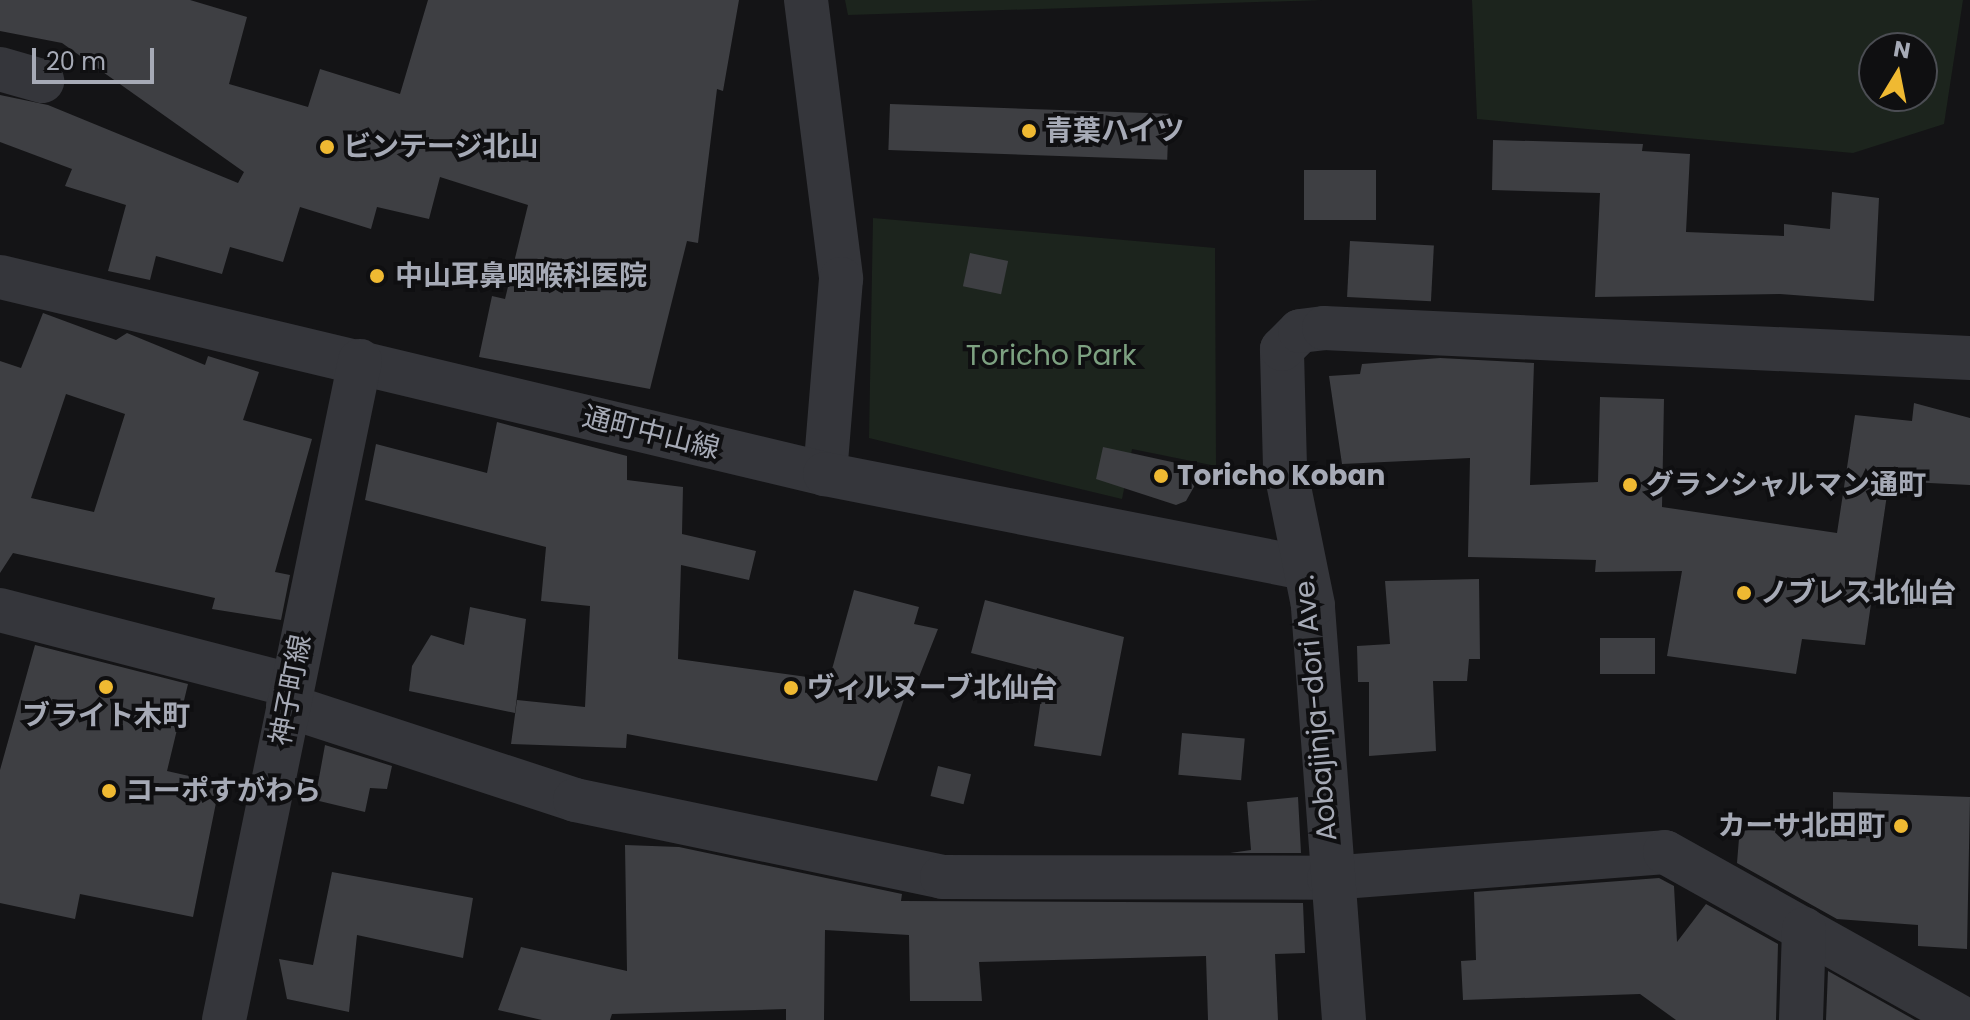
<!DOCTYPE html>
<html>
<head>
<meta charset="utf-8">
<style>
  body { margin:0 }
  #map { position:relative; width:1970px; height:1020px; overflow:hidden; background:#141416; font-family:Poppins,"Noto Sans JP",sans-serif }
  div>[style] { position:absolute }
  .green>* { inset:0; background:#1c241d }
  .building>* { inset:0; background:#3e3f43; transform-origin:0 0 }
  .minor>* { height:44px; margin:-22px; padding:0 22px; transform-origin:22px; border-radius:22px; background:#35363b }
  .dots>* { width:22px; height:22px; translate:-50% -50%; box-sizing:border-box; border:4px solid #0f0f11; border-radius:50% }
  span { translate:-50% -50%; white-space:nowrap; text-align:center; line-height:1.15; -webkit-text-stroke:8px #0f0f11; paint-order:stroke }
  .poi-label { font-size:28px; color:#a6aab6; font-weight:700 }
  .left { translate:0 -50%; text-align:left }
  .right { translate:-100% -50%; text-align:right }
  .park-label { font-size:28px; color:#7da181 }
  .street-label { font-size:28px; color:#a6aab6 }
  .north { position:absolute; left:1858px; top:32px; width:80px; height:80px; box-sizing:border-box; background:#0f0f11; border:2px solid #4b4d53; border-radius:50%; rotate:10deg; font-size:22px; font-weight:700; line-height:32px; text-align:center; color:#a6aab6 }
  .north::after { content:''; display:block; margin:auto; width:28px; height:36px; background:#efb932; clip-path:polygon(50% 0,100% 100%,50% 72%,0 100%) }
  .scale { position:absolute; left:32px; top:48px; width:122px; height:36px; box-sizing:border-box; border:4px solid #a6aab6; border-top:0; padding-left:10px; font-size:24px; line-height:28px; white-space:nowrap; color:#a6aab6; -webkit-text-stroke:6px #0f0f11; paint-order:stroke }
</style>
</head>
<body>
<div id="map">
  <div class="green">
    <div style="clip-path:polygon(845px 0,1322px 0,848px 15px)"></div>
    <div style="clip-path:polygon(evenodd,1472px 0,1963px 0,1944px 124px,1853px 153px,1477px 119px,1472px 0,1874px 48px,1922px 48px,1922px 96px,1874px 96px,1874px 48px)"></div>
    <div style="clip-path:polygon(873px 218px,1215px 248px,1216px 466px,1132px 449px,1122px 499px,869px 438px)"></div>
  </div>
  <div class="building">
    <div style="clip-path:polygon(0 0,190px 0,247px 17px,229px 84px,308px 107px,320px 69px,400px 94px,428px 0,739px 0,723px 91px,717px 89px,698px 243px,687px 241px,650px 389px,479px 357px,492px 296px,505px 299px,528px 205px,440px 177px,429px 219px,377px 207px,371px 229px,300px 207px,283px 262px,230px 247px,222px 274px,156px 256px,150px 280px,108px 271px,126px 205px,65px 186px,72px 169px,0 142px,0 95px,48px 105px,238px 183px,244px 172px,62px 43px,0 31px)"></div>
    <div style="left:890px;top:104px;width:279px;height:46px;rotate:2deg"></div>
    <div style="clip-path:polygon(1493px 140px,1643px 144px,1642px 151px,1690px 154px,1686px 232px,1784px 236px,1784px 224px,1830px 229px,1832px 192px,1879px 198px,1874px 301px,1780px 294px,1595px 297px,1600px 193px,1492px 190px)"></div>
    <div style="left:1376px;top:170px;width:50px;height:72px;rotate:90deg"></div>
    <div style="left:1350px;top:241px;width:84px;height:56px;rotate:3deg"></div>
    <div style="left:970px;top:253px;width:39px;height:34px;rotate:12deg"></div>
    <div style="clip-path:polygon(evenodd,43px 313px,116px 340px,127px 333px,205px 365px,208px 356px,259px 372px,243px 420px,312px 439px,275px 572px,290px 575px,281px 620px,212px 609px,215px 598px,13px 553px,0 573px,0 361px,21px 368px,43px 313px,66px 394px,125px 414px,94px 512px,31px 498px,66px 394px)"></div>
    <div style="clip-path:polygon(1440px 358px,1534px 363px,1530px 485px,1598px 482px,1600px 397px,1664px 399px,1662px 507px,1837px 533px,1855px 415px,1912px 421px,1914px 403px,1970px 418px,1970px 485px,1889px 481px,1865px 645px,1802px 639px,1796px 674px,1667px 656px,1682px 571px,1595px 572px,1596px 560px,1468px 557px,1470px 458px,1342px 464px,1329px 376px,1360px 374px,1362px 364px)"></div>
    <div style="clip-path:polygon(497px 422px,627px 456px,627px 480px,683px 487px,682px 534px,756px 551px,749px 580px,681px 565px,678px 659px,829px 680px,854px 590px,919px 607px,914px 624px,938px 629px,911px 697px,905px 696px,877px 781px,627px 734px,626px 748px,511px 744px,517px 700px,585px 707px,590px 606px,541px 601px,546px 547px,365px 500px,376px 444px,487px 473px)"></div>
    <div style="clip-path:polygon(1103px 447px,1204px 469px,1186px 501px,1176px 505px,1096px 479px)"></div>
    <div style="clip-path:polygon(1479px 579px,1480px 659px,1469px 659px,1467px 681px,1433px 681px,1436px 751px,1369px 756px,1369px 682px,1358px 682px,1357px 646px,1390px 644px,1385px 581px)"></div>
    <div style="clip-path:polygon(985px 600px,1124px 637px,1101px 756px,1034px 746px,1045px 672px,971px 653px)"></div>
    <div style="clip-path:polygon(470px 607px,526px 619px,515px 713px,409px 691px,412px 666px,431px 635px,464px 645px)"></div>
    <div style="left:1600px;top:638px;width:55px;height:36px"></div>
    <div style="clip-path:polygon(35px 645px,188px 684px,167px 771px,220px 783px,193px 917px,80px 894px,75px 919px,0 903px,0 770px)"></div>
    <div style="left:1182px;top:733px;width:63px;height:42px;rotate:5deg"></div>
    <div style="clip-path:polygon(325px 745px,392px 766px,387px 789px,370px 788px,365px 812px,315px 800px)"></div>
    <div style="left:938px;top:766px;width:34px;height:31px;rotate:14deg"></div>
    <div style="clip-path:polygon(1833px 792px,1970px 797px,1967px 949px,1918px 946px,1918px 925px,1837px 919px,1737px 863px,1740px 826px,1833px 832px)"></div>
    <div style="clip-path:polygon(1298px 797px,1301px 853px,1230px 853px,1251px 850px,1247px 802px)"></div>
    <div style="clip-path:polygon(625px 845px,679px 847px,902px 894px,901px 901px,1303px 903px,1305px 953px,1275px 954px,1278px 1020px,1208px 1020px,1206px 956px,979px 962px,982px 1001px,910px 1001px,909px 935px,825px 930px,824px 1020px,786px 1020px,786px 1009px,612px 1014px,610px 1020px,542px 1020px,498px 1010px,521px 947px,627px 971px)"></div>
    <div style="clip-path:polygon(332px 872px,473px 898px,463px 958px,357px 935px,349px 1012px,287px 999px,279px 959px,313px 965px)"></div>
    <div style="clip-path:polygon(1659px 878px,1674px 886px,1677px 942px,1706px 904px,1778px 944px,1776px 1020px,1676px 1020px,1640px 994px,1463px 1000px,1461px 961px,1476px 960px,1474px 892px)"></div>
    <div style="clip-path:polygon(1828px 971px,1915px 1020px,1826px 1020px)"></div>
  </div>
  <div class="minor">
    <div style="left:806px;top:0;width:281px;rotate:82.8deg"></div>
    <div style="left:841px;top:279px;width:196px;rotate:94.7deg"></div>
    <div style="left:0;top:69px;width:44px;rotate:15.9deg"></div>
    <div style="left:0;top:277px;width:848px;rotate:13.43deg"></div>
    <div style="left:825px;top:474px;width:489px;rotate:11.1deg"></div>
    <div style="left:0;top:610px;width:300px;rotate:14.5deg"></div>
    <div style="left:288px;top:706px;width:302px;rotate:18.1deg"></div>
    <div style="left:575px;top:800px;width:375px;rotate:11.8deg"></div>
    <div style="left:942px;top:877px;width:387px;rotate:0.1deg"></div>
    <div style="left:1329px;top:878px;width:337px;rotate:-4.4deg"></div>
    <div style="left:1665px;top:852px;width:345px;rotate:29.2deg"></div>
    <div style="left:224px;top:1020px;width:673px;rotate:-78.34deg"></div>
    <div style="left:1344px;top:1020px;width:416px;rotate:-94.3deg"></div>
    <div style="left:1313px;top:605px;width:141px;rotate:-101.5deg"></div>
    <div style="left:1285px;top:467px;width:118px;rotate:-91.5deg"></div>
    <div style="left:1282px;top:349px;width:25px;rotate:-45deg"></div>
    <div style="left:1300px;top:331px;width:24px;rotate:-7deg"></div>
    <div style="left:1324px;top:328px;width:647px;rotate:2.66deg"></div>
    <div style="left:1801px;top:1020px;width:91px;rotate:-88.1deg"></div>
  </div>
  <div class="dots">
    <div style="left:1029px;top:131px;background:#efb932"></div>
    <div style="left:327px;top:147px;background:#efb932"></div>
    <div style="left:377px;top:276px;background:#efb932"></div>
    <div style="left:1161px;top:476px;background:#efb932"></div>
    <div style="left:1630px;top:485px;background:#efb932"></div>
    <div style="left:1744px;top:593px;background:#efb932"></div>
    <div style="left:106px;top:687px;background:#efb932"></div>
    <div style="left:791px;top:688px;background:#efb932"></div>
    <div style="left:109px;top:791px;background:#efb932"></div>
    <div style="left:1901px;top:826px;background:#efb932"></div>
  </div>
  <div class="poi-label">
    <span class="left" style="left:1045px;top:131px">青葉ハイツ</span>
    <span class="left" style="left:343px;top:147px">ビンテージ北山</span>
    <span class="left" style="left:395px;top:276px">中山耳鼻咽喉科医院</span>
    <span class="left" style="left:1177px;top:476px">Toricho Koban</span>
    <span class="left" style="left:1646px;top:485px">グランシャルマン通町</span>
    <span class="left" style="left:1760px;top:593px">ノブレス北仙台</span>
    <span class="left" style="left:807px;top:688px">ヴィルヌーブ北仙台</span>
    <span style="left:106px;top:716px">ブライト木町</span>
    <span class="left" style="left:125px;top:791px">コーポすがわら</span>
    <span class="right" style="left:1885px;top:826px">カーサ北田町</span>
  </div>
  <div class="park-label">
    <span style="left:1051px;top:356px">Toricho Park</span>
  </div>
  <div class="street-label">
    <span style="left:651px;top:433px;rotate:14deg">通町中山線</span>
    <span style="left:291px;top:690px;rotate:-79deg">神子町線</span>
    <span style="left:1316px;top:708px;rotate:-95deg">Aobajinja-dori Ave.</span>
  </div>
  <div class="north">N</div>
  <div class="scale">20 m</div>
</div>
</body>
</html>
